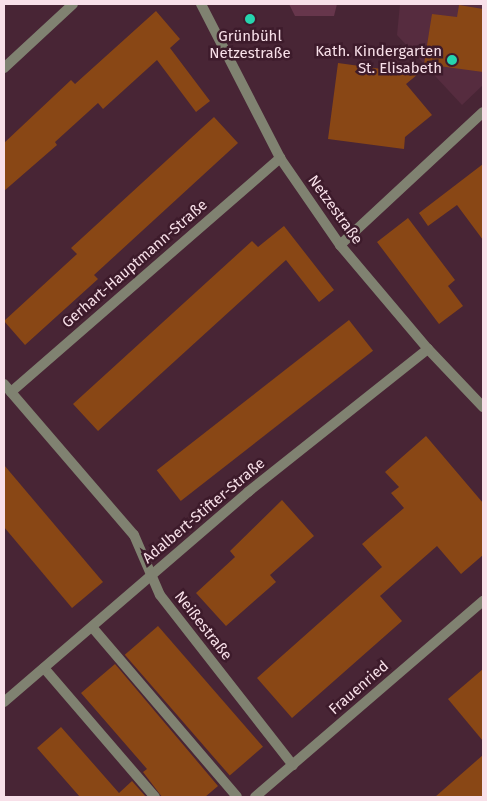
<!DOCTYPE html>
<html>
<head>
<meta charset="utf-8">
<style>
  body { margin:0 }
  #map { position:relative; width:487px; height:801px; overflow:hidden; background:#482535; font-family:"Fira Sans",sans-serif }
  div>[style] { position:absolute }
  .built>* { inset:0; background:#562c3f }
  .green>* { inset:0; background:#67364c }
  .building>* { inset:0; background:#894715; transform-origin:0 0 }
  .service>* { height:10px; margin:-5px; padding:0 5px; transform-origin:5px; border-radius:5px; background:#808271 }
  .minor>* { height:10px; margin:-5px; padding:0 5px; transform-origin:5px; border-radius:5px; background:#808271 }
  .dots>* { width:14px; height:14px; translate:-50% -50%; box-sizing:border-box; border:2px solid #3d1b2b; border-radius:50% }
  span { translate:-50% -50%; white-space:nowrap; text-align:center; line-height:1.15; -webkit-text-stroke:5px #3d1b2b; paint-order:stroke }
  .poi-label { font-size:15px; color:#f8e0e9 }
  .right { translate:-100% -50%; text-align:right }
  .street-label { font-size:15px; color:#f8e0e9 }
  .frame { position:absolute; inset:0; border:5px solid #f8e0e9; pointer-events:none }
</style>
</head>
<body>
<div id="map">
  <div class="built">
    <div style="clip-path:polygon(400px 4px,483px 4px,483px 85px,462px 105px,397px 35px)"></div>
  </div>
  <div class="green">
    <div style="clip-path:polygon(289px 4px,337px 4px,334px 16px,295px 16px)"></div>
  </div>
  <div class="building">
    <div style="clip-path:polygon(459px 5px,483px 9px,483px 72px,424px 64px,432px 14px,457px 17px)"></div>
    <div style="clip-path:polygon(156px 11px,180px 39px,170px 48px,210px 101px,196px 112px,157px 60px,103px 109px,98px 103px,55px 142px,57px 145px,4px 191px,4px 143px,71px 80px,75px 84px)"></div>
    <div style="clip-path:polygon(338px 63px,418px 74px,406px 84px,432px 115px,405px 137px,404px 149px,328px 139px)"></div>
    <div style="clip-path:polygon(214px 117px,238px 143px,94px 275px,98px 279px,25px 345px,4px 321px,77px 254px,71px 248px)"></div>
    <div style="clip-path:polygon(483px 164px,483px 240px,457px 205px,428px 226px,419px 213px)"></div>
    <div style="clip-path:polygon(408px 218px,455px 280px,448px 286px,463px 306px,439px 324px,377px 242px)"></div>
    <div style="clip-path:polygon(284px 226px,334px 290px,319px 302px,286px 260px,98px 431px,73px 404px,252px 241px,258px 247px)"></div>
    <div style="left:349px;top:320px;width:39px;height:244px;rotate:52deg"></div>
    <div style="clip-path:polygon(426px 436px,483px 503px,483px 555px,461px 574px,437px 546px,380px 596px,402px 621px,292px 718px,257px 678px,382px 567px,362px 544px,404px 508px,391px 493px,399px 487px,385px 472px)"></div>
    <div style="clip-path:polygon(4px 465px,103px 582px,72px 608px,4px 527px)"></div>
    <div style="clip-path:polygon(282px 500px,314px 536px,270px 575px,276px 582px,226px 626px,196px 593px,235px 557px,230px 551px)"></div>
    <div style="left:158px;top:626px;width:160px;height:44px;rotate:49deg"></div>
    <div style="clip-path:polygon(115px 664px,218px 786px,205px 797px,162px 797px,143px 772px,147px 769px,81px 693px)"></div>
    <div style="clip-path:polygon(483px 669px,483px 741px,448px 699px)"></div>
    <div style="clip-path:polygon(61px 727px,119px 793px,132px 781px,146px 797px,80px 797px,37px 748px)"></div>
    <div style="clip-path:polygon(483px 755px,483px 797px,435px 797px)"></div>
  </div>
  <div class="service">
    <div style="left:92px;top:627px;width:223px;rotate:49.5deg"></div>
    <div style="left:44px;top:668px;width:170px;rotate:49.3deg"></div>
  </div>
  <div class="minor">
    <div style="left:201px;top:4px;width:173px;rotate:62.8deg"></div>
    <div style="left:280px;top:158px;width:106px;rotate:55.4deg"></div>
    <div style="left:340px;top:245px;width:136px;rotate:49.8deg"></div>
    <div style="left:428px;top:349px;width:80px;rotate:46.5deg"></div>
    <div style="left:4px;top:68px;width:94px;rotate:-42.8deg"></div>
    <div style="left:340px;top:245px;width:195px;rotate:-42.9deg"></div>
    <div style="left:4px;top:384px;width:199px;rotate:49.3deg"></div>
    <div style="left:134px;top:535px;width:65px;rotate:66.6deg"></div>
    <div style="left:160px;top:595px;width:216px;rotate:52deg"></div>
    <div style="left:11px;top:392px;width:357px;rotate:-41deg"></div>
    <div style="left:4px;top:702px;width:322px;rotate:-40.7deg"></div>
    <div style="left:248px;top:492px;width:230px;rotate:-38.5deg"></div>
    <div style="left:255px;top:797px;width:301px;rotate:-40.7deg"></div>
  </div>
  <div class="dots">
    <div style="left:250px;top:19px;background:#26d5ae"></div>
    <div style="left:452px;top:60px;background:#26d5ae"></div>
  </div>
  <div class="poi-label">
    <span style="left:250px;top:45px">Grünbühl<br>Netzestraße</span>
    <span class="right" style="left:442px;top:60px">Kath. Kindergarten<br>St. Elisabeth</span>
  </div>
  <div class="street-label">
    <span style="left:335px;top:210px;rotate:54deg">Netzestraße</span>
    <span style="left:135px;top:264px;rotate:-41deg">Gerhart-Hauptmann-Straße</span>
    <span style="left:204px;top:511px;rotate:-40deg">Adalbert-Stifter-Straße</span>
    <span style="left:203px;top:626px;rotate:52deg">Neißestraße</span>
    <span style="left:359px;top:688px;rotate:-41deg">Frauenried</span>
  </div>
  <div class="frame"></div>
</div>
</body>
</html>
